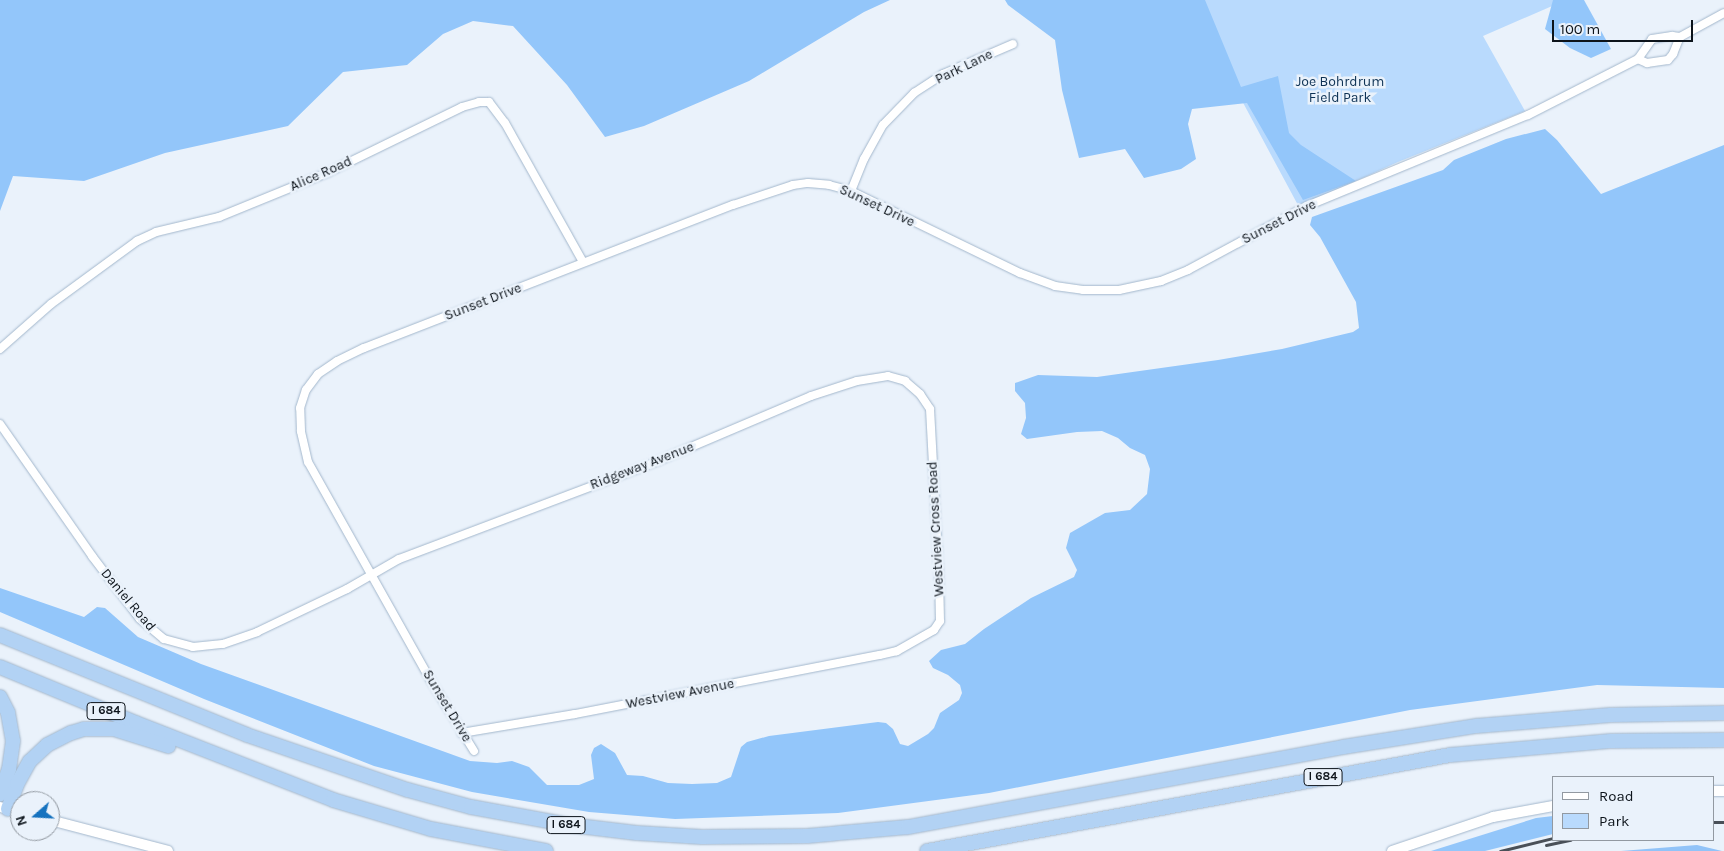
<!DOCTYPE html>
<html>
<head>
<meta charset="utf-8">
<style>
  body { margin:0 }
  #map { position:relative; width:1724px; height:851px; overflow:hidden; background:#eaf2fb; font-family:Karla,sans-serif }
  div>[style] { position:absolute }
  .green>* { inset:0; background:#b9dafd }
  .forest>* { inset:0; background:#93c6fa }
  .water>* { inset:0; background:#91c3f8 }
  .roads { filter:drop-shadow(0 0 1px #a3b7cc) drop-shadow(0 0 1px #a3b7cc) }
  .minor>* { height:8px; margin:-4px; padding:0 4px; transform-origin:4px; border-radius:4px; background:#fff }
  .secondary>* { height:10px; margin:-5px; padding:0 5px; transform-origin:5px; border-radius:5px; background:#fff }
  .motorway>* { height:14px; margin:-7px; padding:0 7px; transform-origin:7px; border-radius:7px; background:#b2d2f4 }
  .rail>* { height:3px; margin:-1.5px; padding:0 1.5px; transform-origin:1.5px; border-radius:1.5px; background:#495058 }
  span { translate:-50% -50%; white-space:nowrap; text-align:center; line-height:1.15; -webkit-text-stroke:5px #eaf2fb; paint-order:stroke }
  .shield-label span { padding:1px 4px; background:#eaf2fb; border:1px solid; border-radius:4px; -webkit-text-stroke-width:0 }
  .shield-label { font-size:12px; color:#0d141b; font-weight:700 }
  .street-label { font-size:14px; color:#0d141b }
  .park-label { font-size:14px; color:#0e3254 }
  .legend { position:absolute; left:1552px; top:776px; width:162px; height:65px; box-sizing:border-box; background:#eaf2fb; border:1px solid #9299a1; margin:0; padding:6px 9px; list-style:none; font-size:15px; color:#0d141b }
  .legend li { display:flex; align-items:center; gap:10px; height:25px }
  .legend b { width:25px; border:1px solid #9299a1 }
  .north { position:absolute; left:10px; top:791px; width:50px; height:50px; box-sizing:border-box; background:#eaf2fb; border:1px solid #9299a1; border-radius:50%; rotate:251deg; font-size:14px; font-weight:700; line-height:20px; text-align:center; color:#0d141b }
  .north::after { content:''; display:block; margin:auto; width:18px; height:22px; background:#1572bf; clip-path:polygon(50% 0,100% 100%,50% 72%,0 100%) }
  .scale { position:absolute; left:1552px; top:20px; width:141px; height:22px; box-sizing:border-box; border:2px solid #0d141b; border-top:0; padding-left:6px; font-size:15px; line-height:18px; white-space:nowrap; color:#0d141b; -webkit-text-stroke:4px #eaf2fb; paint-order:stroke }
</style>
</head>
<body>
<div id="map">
  <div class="green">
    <div style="clip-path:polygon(1188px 0,1566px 0,1483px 36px,1525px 111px,1398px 162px,1299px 207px)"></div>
  </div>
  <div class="forest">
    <div style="clip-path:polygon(0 0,890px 0,864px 12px,749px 81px,644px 126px,605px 137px,567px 85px,513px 26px,473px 21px,443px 34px,407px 65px,343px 72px,288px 126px,165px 153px,84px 181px,13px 176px,0 211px)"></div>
    <div style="clip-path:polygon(1005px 0,1205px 0,1241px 87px,1278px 76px,1289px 133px,1301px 145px,1356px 181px,1303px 200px,1247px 103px,1192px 109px,1188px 124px,1196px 159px,1181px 169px,1144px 178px,1125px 149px,1079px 158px,1062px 90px,1055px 40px,1008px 5px)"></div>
    <div style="clip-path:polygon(1553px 0,1584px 0,1611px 49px,1591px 58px,1570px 48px,1545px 29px)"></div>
    <div style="clip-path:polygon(1545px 129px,1557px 140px,1601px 194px,1724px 145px,1724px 688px,1597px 685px,1410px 710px,989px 793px,838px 813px,675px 819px,589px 812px,472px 792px,374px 766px,204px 699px,0 612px,0 588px,84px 617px,97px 607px,105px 608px,138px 637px,201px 664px,470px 761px,497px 763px,512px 761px,529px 767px,547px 785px,579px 785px,594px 779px,591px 755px,594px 748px,601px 744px,615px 753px,627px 775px,643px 776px,668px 783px,692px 784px,717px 783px,731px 777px,741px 747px,747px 742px,769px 736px,878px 722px,886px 723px,893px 729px,900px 744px,908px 746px,928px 734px,934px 728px,940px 713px,959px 700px,962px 693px,960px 685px,948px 675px,933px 668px,929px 661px,941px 650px,965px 644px,984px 629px,1031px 598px,1074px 577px,1077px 570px,1066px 548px,1070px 533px,1105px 513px,1130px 510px,1147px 494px,1150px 469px,1145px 455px,1130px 448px,1118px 438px,1102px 431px,1077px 432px,1027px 439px,1021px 434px,1026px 418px,1025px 403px,1015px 391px,1015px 383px,1038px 375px,1097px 377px,1218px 360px,1282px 349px,1353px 332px,1359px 328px,1356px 302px,1320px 237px,1310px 225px,1312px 217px,1443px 170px,1454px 160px,1506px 139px)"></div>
    <div style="clip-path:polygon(1553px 816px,1553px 834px,1485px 851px,1431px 851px,1536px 818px)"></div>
  </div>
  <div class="water">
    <div style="clip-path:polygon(1697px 845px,1722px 851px,1621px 851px)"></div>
  </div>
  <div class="roads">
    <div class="minor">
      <div style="left:1638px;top:59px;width:10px;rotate:24deg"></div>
      <div style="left:1647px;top:63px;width:21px;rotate:-8deg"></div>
      <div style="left:1668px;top:60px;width:8px;rotate:-50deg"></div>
      <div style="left:1673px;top:54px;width:18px;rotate:-68deg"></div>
      <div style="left:1680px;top:37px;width:50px;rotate:-28.6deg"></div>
      <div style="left:1638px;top:59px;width:24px;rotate:-55deg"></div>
      <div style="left:1652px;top:39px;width:20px;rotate:-9deg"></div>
      <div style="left:1672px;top:36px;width:8px;rotate:7deg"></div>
      <div style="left:851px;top:191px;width:35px;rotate:-68deg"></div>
      <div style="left:864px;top:159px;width:39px;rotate:-61deg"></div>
      <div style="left:883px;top:125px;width:45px;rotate:-45.9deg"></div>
      <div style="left:914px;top:93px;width:35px;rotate:-33deg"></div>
      <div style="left:943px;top:74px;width:76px;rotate:-23.2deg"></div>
      <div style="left:0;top:349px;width:68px;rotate:-41.4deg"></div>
      <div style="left:51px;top:304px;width:107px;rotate:-36.2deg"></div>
      <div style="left:137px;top:241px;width:21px;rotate:-25deg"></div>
      <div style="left:156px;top:232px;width:65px;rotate:-13.4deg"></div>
      <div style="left:219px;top:217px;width:119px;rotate:-22.2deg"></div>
      <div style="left:329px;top:172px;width:148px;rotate:-26deg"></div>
      <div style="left:462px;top:107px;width:18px;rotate:-16deg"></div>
      <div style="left:479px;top:102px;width:10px"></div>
      <div style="left:489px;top:102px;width:26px;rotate:53deg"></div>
      <div style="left:505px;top:123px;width:159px;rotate:60.7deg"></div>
      <div style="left:0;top:424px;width:161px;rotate:55.1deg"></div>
      <div style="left:92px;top:556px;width:79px;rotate:52.7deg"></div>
      <div style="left:140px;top:619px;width:31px;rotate:40deg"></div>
      <div style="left:164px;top:639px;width:30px;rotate:15deg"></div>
      <div style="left:193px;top:647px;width:30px;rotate:-6deg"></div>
      <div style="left:223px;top:644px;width:36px;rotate:-19deg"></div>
      <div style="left:257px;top:632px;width:100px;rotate:-25.5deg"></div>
      <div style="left:347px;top:589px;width:60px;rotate:-30deg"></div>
      <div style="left:399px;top:559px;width:277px;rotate:-20.7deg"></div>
      <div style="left:658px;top:461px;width:166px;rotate:-23deg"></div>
      <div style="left:811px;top:396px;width:48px;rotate:-18.1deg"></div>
      <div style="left:857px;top:381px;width:31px;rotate:-9deg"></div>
      <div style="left:888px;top:376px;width:18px;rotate:16deg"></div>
      <div style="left:905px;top:381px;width:20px;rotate:41deg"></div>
      <div style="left:920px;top:394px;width:18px;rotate:56deg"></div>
      <div style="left:930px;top:409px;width:165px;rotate:86.9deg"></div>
      <div style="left:939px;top:574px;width:47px;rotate:88.8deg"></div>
      <div style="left:940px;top:621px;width:11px;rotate:124deg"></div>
      <div style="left:934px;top:630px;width:43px;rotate:150.4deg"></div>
      <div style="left:897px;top:651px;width:18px;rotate:167deg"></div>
      <div style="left:879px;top:655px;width:310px;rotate:169deg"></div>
      <div style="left:575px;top:714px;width:115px;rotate:170.5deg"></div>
      <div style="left:474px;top:751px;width:82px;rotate:-121.6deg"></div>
      <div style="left:431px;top:681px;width:251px;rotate:-119.3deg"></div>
      <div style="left:308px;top:462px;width:32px;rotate:-103deg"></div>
      <div style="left:301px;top:431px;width:23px;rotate:-92deg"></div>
      <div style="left:300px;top:408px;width:19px;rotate:-72deg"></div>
      <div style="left:306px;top:390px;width:20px;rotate:-53deg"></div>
      <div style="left:318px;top:374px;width:23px;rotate:-34deg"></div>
      <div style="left:337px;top:361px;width:30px;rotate:-26deg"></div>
      <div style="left:364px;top:348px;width:396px;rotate:-21.2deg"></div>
      <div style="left:733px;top:205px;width:63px;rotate:-18.4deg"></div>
      <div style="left:793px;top:185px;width:15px;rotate:-8deg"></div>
      <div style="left:808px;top:183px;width:21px;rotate:5deg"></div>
      <div style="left:829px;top:185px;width:23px;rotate:15deg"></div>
      <div style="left:851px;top:191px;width:188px;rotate:25.9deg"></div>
      <div style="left:1020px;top:273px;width:37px;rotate:20deg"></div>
      <div style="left:1055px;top:286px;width:28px;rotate:8deg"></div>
      <div style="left:1083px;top:290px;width:36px"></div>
      <div style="left:1119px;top:290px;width:43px;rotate:-12.1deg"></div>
      <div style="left:1161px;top:281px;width:29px;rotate:-22deg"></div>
      <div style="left:1188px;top:270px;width:135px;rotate:-28.3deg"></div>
      <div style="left:1307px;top:206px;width:239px;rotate:-22.4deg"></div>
      <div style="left:1528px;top:115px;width:123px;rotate:-27deg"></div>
    </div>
    <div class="secondary">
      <div style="left:1713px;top:791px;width:11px"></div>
      <div style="left:0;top:807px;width:21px;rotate:14deg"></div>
      <div style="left:50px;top:820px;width:122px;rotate:14.7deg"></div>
      <div style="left:1392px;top:851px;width:107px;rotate:-18.6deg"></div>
      <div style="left:1493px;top:817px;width:61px;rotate:-10.4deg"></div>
    </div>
    <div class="motorway">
      <div style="left:0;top:635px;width:266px;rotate:22deg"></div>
      <div style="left:247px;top:735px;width:170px;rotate:18.9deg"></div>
      <div style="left:408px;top:790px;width:65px;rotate:15.1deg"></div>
      <div style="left:471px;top:807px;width:101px;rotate:10.3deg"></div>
      <div style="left:570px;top:825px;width:67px;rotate:6.8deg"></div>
      <div style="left:637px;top:833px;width:65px;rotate:3.5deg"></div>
      <div style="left:702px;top:837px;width:105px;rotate:-0.5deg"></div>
      <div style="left:807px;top:836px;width:101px;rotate:-5.1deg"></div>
      <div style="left:908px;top:827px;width:442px;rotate:-10.4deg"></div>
      <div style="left:1343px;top:747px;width:135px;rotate:-9deg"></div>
      <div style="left:1476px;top:726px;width:135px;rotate:-4.7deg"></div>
      <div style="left:1611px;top:715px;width:113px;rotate:-1deg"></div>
      <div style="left:0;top:667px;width:147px;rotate:22.4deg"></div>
      <div style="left:136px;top:723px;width:212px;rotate:21.3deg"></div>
      <div style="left:333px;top:800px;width:102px;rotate:16.5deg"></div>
      <div style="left:431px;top:829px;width:117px;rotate:10.8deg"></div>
      <div style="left:0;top:697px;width:18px;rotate:63deg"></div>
      <div style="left:8px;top:713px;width:28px;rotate:80deg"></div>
      <div style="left:13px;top:741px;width:28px;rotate:98deg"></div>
      <div style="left:9px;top:769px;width:27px;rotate:110deg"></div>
      <div style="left:8px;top:809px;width:27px;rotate:-70deg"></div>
      <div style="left:17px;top:784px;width:26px;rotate:-61deg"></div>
      <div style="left:30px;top:761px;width:23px;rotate:-43deg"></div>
      <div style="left:47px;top:745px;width:27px;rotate:-27deg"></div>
      <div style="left:71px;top:733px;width:14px;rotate:-17deg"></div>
      <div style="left:84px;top:729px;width:30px"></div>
      <div style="left:114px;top:729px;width:57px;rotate:17.5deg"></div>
      <div style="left:927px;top:851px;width:532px;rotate:-10.4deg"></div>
      <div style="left:1450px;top:755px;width:162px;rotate:-5deg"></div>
      <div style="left:1611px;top:741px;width:113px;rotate:-0.5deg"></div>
    </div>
  </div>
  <div class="rail">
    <div style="left:1713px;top:822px;width:11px"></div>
    <div style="left:1546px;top:845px;width:25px;rotate:-12deg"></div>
    <div style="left:1500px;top:851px;width:55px;rotate:-13.8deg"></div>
  </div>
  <div class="shield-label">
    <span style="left:106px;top:711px">I 684</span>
    <span style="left:1323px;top:777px">I 684</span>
    <span style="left:566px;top:825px">I 684</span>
  </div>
  <div class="street-label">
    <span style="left:964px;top:67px;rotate:-26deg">Park Lane</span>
    <span style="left:321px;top:174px;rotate:-24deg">Alice Road</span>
    <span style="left:877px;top:206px;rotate:25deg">Sunset Drive</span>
    <span style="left:1279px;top:222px;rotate:-27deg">Sunset Drive</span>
    <span style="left:483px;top:302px;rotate:-21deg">Sunset Drive</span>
    <span style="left:642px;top:466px;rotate:-21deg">Ridgeway Avenue</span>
    <span style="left:936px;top:529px;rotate:-93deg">Westview Cross Road</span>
    <span style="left:128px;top:600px;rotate:50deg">Daniel Road</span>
    <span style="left:680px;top:694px;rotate:-11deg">Westview Avenue</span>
    <span style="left:447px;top:706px;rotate:59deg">Sunset Drive</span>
  </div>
  <div class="park-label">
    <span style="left:1340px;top:90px">Joe Bohrdrum<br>Field Park</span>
  </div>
  <ul class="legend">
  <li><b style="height:6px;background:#fff"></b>Road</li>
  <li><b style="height:14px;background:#b9dafd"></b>Park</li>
  </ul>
  <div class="north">N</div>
  <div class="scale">100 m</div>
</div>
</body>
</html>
